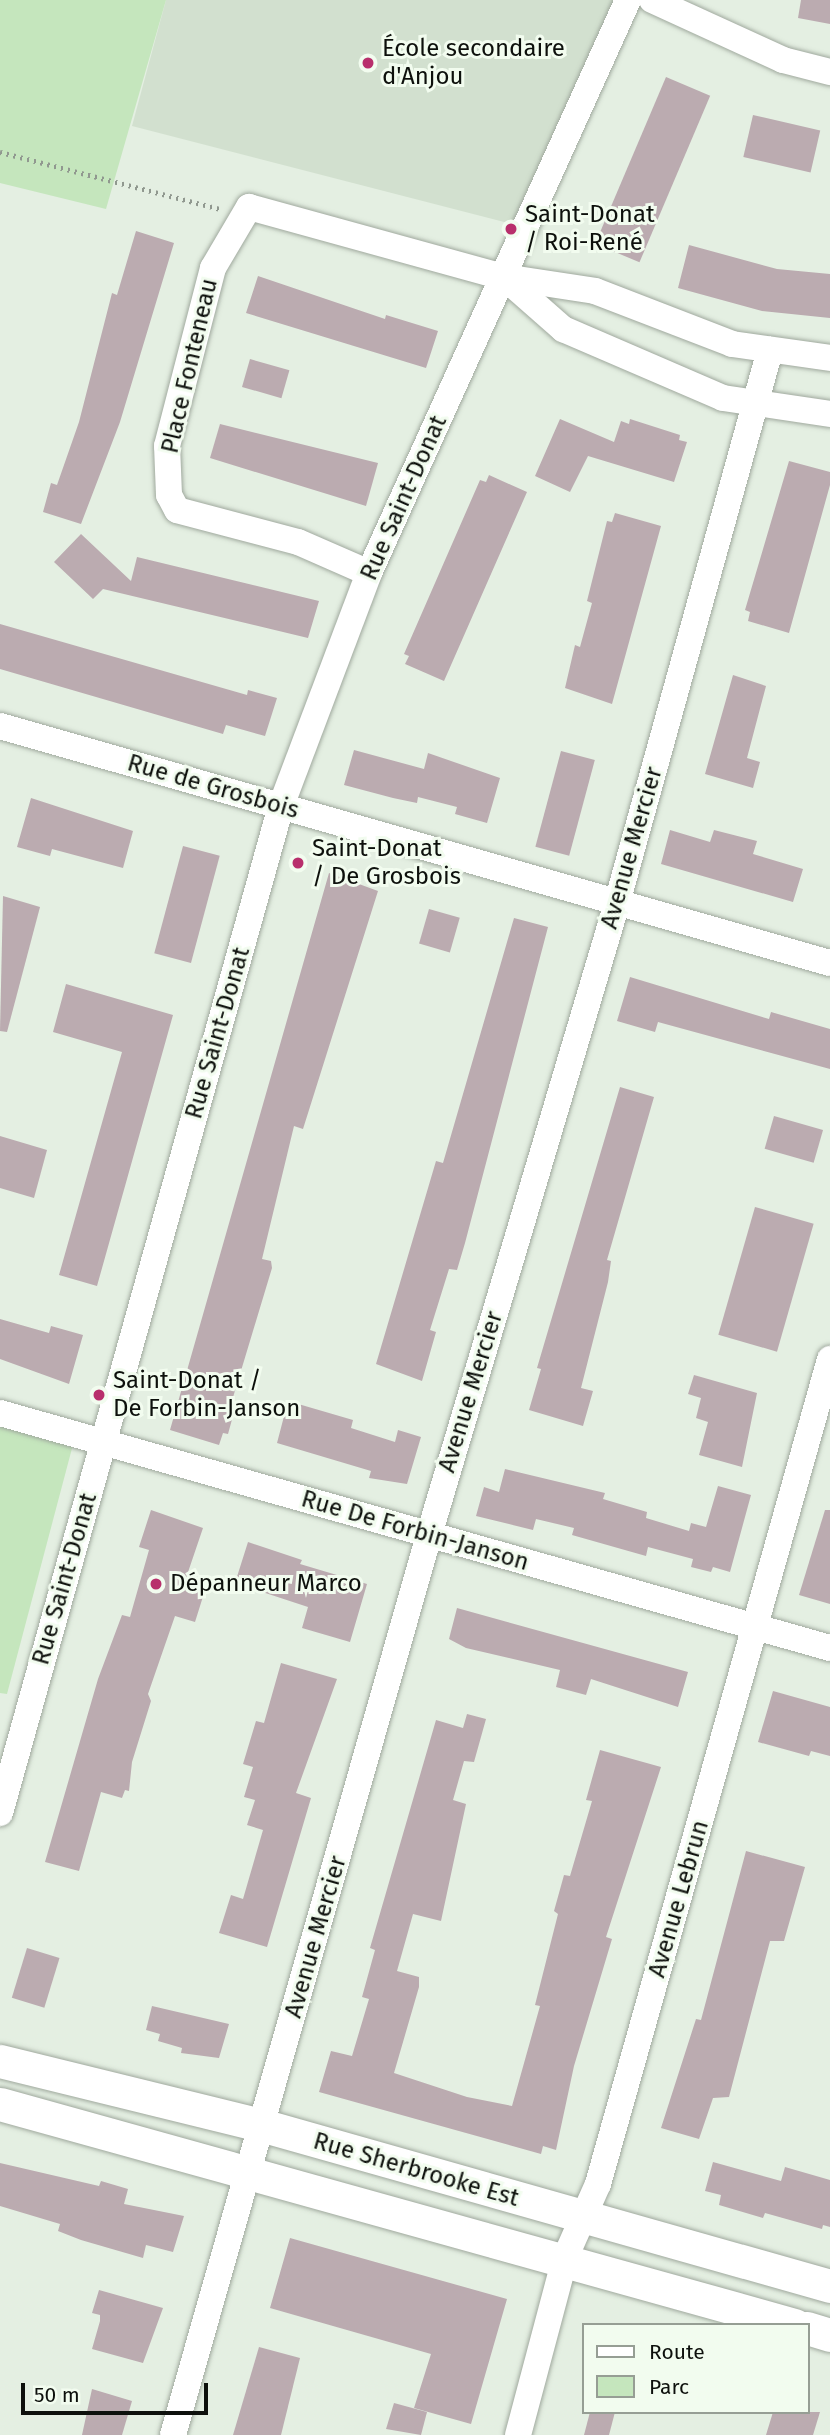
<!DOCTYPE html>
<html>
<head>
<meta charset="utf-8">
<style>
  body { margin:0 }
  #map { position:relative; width:830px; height:2435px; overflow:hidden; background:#e4efe2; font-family:"Fira Sans",sans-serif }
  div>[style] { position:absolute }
  .built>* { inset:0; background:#d2e0cf }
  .green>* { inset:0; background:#c5e6bd }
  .building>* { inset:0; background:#bbabb0; transform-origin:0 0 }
  .path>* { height:4.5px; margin-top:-2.25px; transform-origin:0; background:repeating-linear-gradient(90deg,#90988f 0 2px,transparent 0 7px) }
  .roads { filter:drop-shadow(0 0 2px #a0a99e) drop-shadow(0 0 2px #a0a99e) }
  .minor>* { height:26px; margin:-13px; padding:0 13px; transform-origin:13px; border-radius:13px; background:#fff }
  .major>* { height:33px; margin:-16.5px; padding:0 16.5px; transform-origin:16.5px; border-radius:16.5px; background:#fff }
  .dots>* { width:19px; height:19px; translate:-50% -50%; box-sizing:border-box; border:4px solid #f2fcef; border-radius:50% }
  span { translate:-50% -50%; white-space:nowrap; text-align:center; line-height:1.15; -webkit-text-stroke:6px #f2fcef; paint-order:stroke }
  .poi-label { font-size:24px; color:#0d100c }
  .left { translate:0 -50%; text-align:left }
  .street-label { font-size:24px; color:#0d100c }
  .legend { position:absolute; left:582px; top:2323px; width:228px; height:91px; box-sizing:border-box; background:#f2fcef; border:2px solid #969e94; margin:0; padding:9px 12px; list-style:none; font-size:21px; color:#0d100c }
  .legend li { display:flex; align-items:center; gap:14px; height:35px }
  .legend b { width:35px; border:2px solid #969e94 }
  .scale { position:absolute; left:21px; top:2383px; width:187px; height:32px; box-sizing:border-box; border:4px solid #0d100c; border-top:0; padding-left:9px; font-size:21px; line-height:24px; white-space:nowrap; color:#0d100c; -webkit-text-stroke:5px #f2fcef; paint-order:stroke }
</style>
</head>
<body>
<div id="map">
  <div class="built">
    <div style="clip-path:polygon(166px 0,617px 0,512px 224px,132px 126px)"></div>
  </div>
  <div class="green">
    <div style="clip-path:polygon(0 0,166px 0,106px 209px,0 183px)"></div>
    <div style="clip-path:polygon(0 1416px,75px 1437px,7px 1694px,0 1693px)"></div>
  </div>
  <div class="building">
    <div style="clip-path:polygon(801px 0,830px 0,830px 24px,798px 18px)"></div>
    <div style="left:666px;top:77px;width:48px;height:181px;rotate:23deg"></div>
    <div style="left:753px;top:115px;width:69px;height:43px;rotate:13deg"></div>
    <div style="clip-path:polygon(136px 231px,174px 243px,120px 422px,81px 524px,43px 512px,51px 483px,57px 485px,79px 422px,112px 293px,117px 295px)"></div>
    <div style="clip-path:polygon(689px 245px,777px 269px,830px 274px,830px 318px,762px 311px,678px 288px)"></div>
    <div style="clip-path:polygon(258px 276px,385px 319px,386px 315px,438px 331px,426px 368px,246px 313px)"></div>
    <div style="left:250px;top:359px;width:41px;height:29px;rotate:16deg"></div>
    <div style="clip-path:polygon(560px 419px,614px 442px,621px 421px,629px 424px,630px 419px,680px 435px,679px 440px,687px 442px,674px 482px,588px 456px,570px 492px,535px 476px)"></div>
    <div style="clip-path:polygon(220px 424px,378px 463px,366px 506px,210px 458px)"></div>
    <div style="clip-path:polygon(789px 461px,830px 472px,830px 485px,789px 633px,748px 621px,750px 612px,745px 610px)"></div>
    <div style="clip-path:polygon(489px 475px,527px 492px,444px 681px,405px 664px,409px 656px,404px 654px,480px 480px,486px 482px)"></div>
    <div style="clip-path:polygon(615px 513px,661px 526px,612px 704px,565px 688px,575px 645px,580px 647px,592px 603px,587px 601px,607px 521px,612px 522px)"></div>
    <div style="clip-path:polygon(81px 534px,131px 581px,137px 557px,319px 601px,308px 638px,103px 589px,93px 599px,54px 562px)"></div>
    <div style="clip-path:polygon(0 624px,247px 695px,248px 690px,277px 698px,265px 736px,226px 725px,223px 734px,0 669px)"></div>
    <div style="clip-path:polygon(733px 675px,766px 686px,747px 758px,760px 762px,753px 788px,705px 774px)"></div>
    <div style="clip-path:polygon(354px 750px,424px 769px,428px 753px,500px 778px,487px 823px,455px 814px,457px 807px,418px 797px,417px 803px,393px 798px,344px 785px)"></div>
    <div style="left:561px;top:751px;width:35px;height:99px;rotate:15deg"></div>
    <div style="clip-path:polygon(31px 798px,133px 831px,123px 868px,52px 849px,50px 856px,17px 847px)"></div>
    <div style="clip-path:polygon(670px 830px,710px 842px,714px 830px,757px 841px,753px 854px,803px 869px,793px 902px,661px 864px)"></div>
    <div style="left:183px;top:846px;width:38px;height:111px;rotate:15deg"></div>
    <div style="clip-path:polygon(329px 873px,378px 891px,303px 1129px,294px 1126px,262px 1259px,271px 1261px,272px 1268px,231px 1404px,236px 1405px,228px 1434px,223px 1433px,219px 1445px,170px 1430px)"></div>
    <div style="clip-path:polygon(3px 896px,40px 907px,7px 1032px,0 1031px)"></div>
    <div style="left:429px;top:909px;width:32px;height:36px;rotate:16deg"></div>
    <div style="clip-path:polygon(514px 918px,548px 927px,465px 1243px,457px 1270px,449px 1269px,430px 1330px,436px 1332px,422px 1381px,376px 1364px,436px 1161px,443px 1163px)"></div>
    <div style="clip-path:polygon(630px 977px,769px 1019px,771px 1012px,830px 1029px,830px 1069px,658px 1022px,655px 1032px,617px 1021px)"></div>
    <div style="clip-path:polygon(66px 984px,173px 1015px,97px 1286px,59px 1275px,122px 1052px,53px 1032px)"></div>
    <div style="clip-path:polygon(620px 1087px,654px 1097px,607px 1260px,611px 1261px,608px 1282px,581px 1388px,593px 1391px,583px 1426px,529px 1410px,541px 1369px,537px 1368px)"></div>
    <div style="left:774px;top:1116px;width:51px;height:34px;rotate:16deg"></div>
    <div style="clip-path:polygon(0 1136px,47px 1150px,34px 1198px,0 1188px)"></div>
    <div style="left:755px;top:1207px;width:61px;height:133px;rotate:16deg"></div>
    <div style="clip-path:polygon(0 1319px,49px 1333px,51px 1326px,83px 1335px,69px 1384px,0 1359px)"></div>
    <div style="clip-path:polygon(694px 1375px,757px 1393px,742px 1467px,699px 1455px,708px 1422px,696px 1418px,701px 1398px,688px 1394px)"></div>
    <div style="clip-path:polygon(288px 1401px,353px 1420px,351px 1428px,395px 1442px,398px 1430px,421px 1437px,407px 1484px,369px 1478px,371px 1471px,277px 1443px)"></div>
    <div style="clip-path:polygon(505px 1469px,605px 1493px,603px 1499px,647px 1512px,646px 1518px,689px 1531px,691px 1523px,706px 1527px,718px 1486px,751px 1495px,730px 1572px,713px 1567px,711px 1572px,691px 1567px,693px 1559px,648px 1547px,646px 1556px,572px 1535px,574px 1528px,536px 1519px,533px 1530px,476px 1516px,484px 1487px,499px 1492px)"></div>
    <div style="clip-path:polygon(151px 1510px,203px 1528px,185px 1581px,206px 1587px,195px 1622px,175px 1616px,148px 1694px,151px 1701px,132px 1762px,129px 1791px,125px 1790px,122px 1798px,101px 1792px,79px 1871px,45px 1862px,98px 1679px,122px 1615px,130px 1617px,149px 1550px,139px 1547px)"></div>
    <div style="clip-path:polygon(825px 1510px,830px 1510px,830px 1604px,799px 1595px)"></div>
    <div style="clip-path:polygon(248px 1542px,302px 1560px,300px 1564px,367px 1584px,350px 1642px,302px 1628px,308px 1607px,235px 1583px)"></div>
    <div style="clip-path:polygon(457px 1608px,688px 1672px,678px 1707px,591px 1679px,586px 1695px,556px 1687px,560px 1670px,466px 1648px,449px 1639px)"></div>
    <div style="clip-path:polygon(281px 1663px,337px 1679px,296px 1793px,311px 1798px,267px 1947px,219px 1933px,231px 1895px,243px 1899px,263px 1830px,247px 1825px,255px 1800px,244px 1797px,253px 1767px,243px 1764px,256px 1721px,264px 1723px)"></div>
    <div style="clip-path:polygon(773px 1691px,830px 1707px,830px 1756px,811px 1751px,809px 1756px,758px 1742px)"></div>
    <div style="clip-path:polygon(467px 1714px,486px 1719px,474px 1762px,464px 1761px,453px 1800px,466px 1804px,441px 1921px,413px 1914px,397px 1971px,419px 1977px,419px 1987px,394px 2073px,467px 2097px,512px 2106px,540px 2006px,535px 2005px,558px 1914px,554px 1911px,564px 1875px,570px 1876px,592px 1801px,586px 1800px,600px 1750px,661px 1767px,606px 1937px,612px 1939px,574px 2066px,556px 2150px,543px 2146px,541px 2154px,319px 2092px,331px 2051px,352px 2056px,369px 1999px,362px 1997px,375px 1950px,370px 1948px,436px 1720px,463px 1728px)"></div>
    <div style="clip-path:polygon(746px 1851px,805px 1867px,784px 1941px,770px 1941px,729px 2097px,713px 2098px,699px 2139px,661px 2128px,696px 2019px,701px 2020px)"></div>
    <div style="left:27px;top:1948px;width:34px;height:52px;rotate:17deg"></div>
    <div style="clip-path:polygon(152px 2006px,229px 2024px,219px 2058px,181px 2053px,182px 2048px,158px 2041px,160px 2034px,146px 2030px)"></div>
    <div style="clip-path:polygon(713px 2162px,781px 2181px,785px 2167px,830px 2180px,830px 2227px,823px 2225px,822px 2229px,765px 2213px,763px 2218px,719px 2205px,721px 2195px,705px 2191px)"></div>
    <div style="clip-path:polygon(0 2163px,99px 2186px,101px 2181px,128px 2189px,124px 2204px,184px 2216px,173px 2252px,146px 2245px,143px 2258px,81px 2240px,58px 2231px,60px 2224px,0 2206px)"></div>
    <div style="clip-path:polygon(290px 2238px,507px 2299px,471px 2424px,414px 2408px,431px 2354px,270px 2308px)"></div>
    <div style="clip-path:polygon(99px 2290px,163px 2308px,143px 2363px,92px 2349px,100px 2321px,100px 2315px,92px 2313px)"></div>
    <div style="clip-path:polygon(259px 2347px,300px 2358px,281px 2435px,233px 2435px)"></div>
    <div style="clip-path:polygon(92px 2389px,132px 2401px,122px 2435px,82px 2435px)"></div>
    <div style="clip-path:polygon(394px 2403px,427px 2412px,421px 2435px,386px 2429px)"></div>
    <div style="clip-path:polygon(590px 2412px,615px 2412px,609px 2435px,584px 2435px)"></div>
    <div style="clip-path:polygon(773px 2412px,820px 2412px,813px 2435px,766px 2435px)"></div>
  </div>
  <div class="path">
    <div style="left:0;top:152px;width:227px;rotate:14.5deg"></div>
  </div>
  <div class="roads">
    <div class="minor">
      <div style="left:652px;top:0;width:144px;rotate:24.6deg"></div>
      <div style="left:783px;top:60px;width:49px;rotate:14.3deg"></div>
      <div style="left:504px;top:277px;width:79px;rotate:41.4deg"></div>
      <div style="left:563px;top:329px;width:174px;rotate:23.3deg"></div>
      <div style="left:723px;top:398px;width:108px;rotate:8.5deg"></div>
      <div style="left:369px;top:573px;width:77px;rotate:-156.4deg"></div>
      <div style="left:298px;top:542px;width:125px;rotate:-165.2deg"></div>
      <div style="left:177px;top:510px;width:17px;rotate:-118deg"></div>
      <div style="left:169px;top:495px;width:49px;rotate:-92.3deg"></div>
      <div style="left:167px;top:446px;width:184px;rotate:-75.5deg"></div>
      <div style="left:213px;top:268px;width:71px;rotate:-59.5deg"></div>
      <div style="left:249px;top:207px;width:264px;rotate:15.4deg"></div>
      <div style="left:504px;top:277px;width:92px;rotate:8.7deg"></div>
      <div style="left:595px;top:291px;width:147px;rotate:21.1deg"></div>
      <div style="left:732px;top:344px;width:99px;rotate:8.1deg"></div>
      <div style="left:0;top:726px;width:863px;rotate:15.94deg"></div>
      <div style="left:0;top:1413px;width:863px;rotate:15.81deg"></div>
      <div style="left:0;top:1813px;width:1045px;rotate:-74.41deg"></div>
      <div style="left:281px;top:806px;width:249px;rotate:-69.3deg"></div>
      <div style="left:369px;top:573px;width:629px;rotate:-65.68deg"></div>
      <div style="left:173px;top:2435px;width:936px;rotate:-74.12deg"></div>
      <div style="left:429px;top:1535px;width:659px;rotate:-73.43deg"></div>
      <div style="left:617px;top:903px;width:574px;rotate:-74.53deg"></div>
      <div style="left:518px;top:2435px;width:183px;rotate:-75.1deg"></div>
      <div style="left:565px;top:2258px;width:81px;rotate:-66deg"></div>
      <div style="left:598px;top:2184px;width:857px;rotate:-74.29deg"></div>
    </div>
    <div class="major">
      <div style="left:0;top:2061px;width:269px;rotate:13.8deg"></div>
      <div style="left:261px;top:2125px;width:591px;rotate:15.8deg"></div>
      <div style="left:0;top:2104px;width:825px;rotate:15.54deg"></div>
      <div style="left:807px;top:2328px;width:24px;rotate:17deg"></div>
    </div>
  </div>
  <div class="dots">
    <div style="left:368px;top:63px;background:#b82f6c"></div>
    <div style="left:511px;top:229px;background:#b82f6c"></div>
    <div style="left:298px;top:863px;background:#b82f6c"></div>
    <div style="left:99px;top:1395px;background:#b82f6c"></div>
    <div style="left:156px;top:1584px;background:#b82f6c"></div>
  </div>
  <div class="poi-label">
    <span class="left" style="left:382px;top:63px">École secondaire<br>d'Anjou</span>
    <span class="left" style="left:525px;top:229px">Saint-Donat<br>/ Roi-René</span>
    <span class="left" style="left:312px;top:863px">Saint-Donat<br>/ De Grosbois</span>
    <span class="left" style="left:113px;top:1395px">Saint-Donat /<br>De Forbin-Janson</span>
    <span class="left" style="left:170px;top:1584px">Dépanneur Marco</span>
  </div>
  <div class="street-label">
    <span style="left:190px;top:366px;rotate:-77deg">Place Fonteneau</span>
    <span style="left:404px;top:498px;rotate:-66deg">Rue Saint-Donat</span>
    <span style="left:213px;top:787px;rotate:16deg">Rue de Grosbois</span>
    <span style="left:632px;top:848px;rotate:-74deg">Avenue Mercier</span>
    <span style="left:218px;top:1033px;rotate:-74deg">Rue Saint-Donat</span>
    <span style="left:471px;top:1392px;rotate:-73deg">Avenue Mercier</span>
    <span style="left:415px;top:1531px;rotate:16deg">Rue De Forbin-Janson</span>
    <span style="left:65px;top:1579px;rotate:-74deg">Rue Saint-Donat</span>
    <span style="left:679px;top:1899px;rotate:-74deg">Avenue Lebrun</span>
    <span style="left:316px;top:1937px;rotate:-74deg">Avenue Mercier</span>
    <span style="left:416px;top:2170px;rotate:16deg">Rue Sherbrooke Est</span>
  </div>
  <ul class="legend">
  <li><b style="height:9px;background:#fff"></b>Route</li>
  <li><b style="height:19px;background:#c5e6bd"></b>Parc</li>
  </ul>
  <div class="scale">50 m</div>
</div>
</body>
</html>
